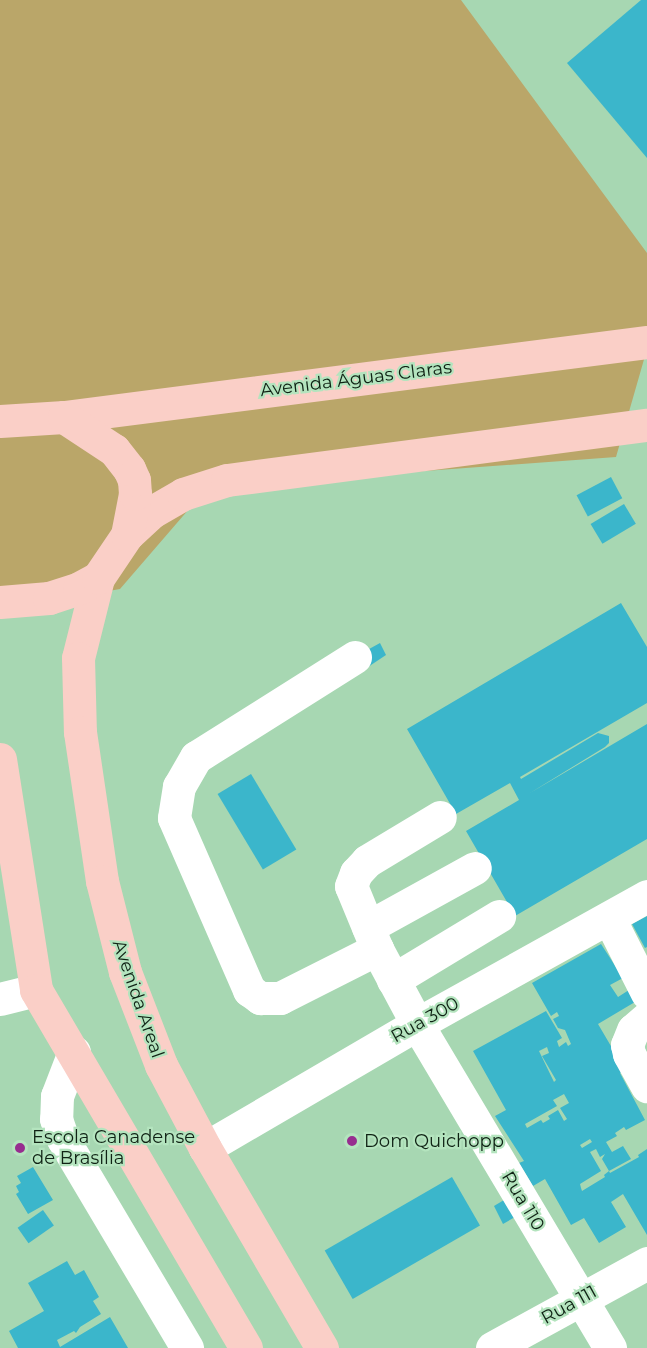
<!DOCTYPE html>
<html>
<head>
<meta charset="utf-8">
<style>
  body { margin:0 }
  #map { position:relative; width:647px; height:1348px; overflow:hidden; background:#a7d7b2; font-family:Montserrat,sans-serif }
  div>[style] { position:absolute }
  .green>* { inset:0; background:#baa669 }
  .building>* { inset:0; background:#3bb6cb; transform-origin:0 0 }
  .minor>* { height:33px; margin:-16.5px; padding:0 16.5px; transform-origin:16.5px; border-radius:16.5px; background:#fff }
  .major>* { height:33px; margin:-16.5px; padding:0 16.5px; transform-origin:16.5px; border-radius:16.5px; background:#facfc7 }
  .dots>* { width:16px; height:16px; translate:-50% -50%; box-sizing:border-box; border:3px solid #b4e4be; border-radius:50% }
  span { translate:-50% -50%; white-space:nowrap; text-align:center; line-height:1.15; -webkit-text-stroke:4.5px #b4e4be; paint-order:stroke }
  .street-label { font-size:18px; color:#0f2214 }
  .poi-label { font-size:18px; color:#0f2214 }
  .left { translate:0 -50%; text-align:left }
</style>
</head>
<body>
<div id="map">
  <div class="green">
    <div style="clip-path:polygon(0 0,461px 0,647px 253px,647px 349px,616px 457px,208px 487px,120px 589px,0 610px)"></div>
  </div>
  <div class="building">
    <div style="clip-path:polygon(641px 0,647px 0,647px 158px,567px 63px)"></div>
    <div style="left:611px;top:477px;width:24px;height:39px;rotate:62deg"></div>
    <div style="left:624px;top:504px;width:23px;height:39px;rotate:59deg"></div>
    <div style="clip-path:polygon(621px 603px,647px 647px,647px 703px,520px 777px,521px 779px,598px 733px,609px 736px,609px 743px,605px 747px,530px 793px,647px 724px,647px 839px,515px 916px,466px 831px,519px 800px,510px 783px,456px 814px,407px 729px)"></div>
    <div style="clip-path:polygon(380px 643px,386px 655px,362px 671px,360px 654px)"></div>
    <div style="left:251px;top:774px;width:88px;height:39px;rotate:59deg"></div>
    <div style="clip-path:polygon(647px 916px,647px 947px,645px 948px,632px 924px)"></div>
    <div style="clip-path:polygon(evenodd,601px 944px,623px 978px,610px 985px,618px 997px,629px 990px,635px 1002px,598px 1024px,625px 1070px,620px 1073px,645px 1120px,626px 1130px,624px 1127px,615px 1133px,617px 1136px,606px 1142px,612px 1152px,623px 1146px,631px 1159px,609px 1171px,602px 1159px,605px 1154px,600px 1157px,596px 1149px,590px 1152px,601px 1171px,580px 1184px,581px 1188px,582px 1191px,605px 1177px,604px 1175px,609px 1171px,610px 1173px,639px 1157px,638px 1155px,647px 1149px,647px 1235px,623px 1194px,611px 1202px,626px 1227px,599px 1243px,584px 1218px,571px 1225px,545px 1179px,533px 1186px,519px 1163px,524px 1161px,495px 1116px,506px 1110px,473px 1051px,546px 1011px,562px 1038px,557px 1041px,559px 1047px,566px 1042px,568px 1046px,571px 1044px,565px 1030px,558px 1028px,553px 1019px,559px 1016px,557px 1012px,551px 1016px,532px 983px,601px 944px,547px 1047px,549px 1053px,542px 1056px,556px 1080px,554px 1082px,539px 1051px,547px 1047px,601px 944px,564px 1094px,569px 1103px,560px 1108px,567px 1119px,564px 1121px,558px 1110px,548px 1116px,550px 1119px,543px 1123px,541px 1120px,527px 1128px,525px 1124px,557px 1106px,553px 1100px,564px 1094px,601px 944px,590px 1139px,592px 1142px,582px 1148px,580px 1145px,590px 1139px)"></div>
    <div style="clip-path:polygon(33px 1167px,53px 1200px,28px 1214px,16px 1194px,19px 1192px,16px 1186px,21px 1183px,17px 1176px)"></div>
    <div style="left:452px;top:1177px;width:56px;height:147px;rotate:60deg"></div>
    <div style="clip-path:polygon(504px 1200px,515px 1217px,503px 1224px,494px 1206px)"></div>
    <div style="left:43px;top:1210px;width:19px;height:31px;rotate:55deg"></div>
    <div style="clip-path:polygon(67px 1261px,75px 1275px,84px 1270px,99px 1297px,93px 1301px,101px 1314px,80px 1327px,76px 1333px,74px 1331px,57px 1340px,60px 1347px,110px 1317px,128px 1348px,18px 1348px,9px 1331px,44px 1311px,28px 1283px)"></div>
  </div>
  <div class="minor">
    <div style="left:355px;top:657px;width:188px;rotate:147.8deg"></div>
    <div style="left:196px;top:757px;width:34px;rotate:120deg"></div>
    <div style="left:179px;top:786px;width:32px;rotate:99deg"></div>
    <div style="left:174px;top:818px;width:188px;rotate:66.4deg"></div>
    <div style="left:249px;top:990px;width:14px;rotate:36deg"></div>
    <div style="left:260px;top:998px;width:20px"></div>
    <div style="left:280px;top:998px;width:109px;rotate:-26.8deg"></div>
    <div style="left:377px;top:949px;width:85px;rotate:61.9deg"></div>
    <div style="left:417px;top:1024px;width:377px;rotate:59.2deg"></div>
    <div style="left:609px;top:918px;width:84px;rotate:63.1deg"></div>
    <div style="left:368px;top:927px;width:122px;rotate:-28.9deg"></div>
    <div style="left:377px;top:949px;width:68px;rotate:-112.4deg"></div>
    <div style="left:351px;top:886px;width:14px;rotate:-69deg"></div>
    <div style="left:356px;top:873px;width:16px;rotate:-47deg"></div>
    <div style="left:367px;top:861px;width:85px;rotate:-31.1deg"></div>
    <div style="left:393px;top:980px;width:124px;rotate:-31.1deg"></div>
    <div style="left:0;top:999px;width:37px;rotate:-14deg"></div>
    <div style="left:647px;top:1018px;width:18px;rotate:139deg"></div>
    <div style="left:633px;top:1030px;width:16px;rotate:112deg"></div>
    <div style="left:627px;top:1045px;width:9px;rotate:77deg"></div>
    <div style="left:629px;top:1054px;width:37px;rotate:61deg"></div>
    <div style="left:74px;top:1052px;width:47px;rotate:111.1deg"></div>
    <div style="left:57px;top:1096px;width:23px;rotate:92deg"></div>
    <div style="left:56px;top:1119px;width:21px;rotate:71deg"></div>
    <div style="left:63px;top:1139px;width:243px;rotate:59.3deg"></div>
    <div style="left:205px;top:1148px;width:246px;rotate:-30.3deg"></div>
    <div style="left:417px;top:1024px;width:263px;rotate:-29.1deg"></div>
    <div style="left:492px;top:1348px;width:177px;rotate:-28.7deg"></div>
  </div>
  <div class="major">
    <div style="left:0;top:421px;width:64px;rotate:-3.6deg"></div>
    <div style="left:64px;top:417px;width:588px;rotate:-7.33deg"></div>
    <div style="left:127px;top:535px;width:34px;rotate:-43deg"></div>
    <div style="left:152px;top:512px;width:36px;rotate:-30deg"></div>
    <div style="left:183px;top:494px;width:46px;rotate:-17.7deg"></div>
    <div style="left:227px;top:480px;width:424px;rotate:-7.5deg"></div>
    <div style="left:98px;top:578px;width:82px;rotate:104deg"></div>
    <div style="left:78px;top:658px;width:74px;rotate:88.5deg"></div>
    <div style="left:80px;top:732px;width:151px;rotate:81.6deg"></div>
    <div style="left:102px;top:881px;width:94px;rotate:75.8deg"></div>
    <div style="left:125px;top:972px;width:100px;rotate:68.8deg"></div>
    <div style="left:161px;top:1065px;width:94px;rotate:62.1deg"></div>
    <div style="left:205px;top:1148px;width:232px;rotate:59.7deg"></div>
    <div style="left:0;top:602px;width:49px;rotate:-4.7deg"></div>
    <div style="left:49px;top:598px;width:32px;rotate:-18deg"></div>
    <div style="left:79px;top:588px;width:21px;rotate:-28deg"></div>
    <div style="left:98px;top:578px;width:52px;rotate:-56deg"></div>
    <div style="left:127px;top:535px;width:42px;rotate:-79deg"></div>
    <div style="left:135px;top:494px;width:14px;rotate:-94deg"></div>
    <div style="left:134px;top:480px;width:12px;rotate:-114deg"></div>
    <div style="left:129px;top:469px;width:24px;rotate:-128deg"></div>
    <div style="left:114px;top:450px;width:60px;rotate:-146.6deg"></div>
    <div style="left:0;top:759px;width:234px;rotate:81.1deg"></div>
    <div style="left:36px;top:990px;width:415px;rotate:59.6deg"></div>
  </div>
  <div class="dots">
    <div style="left:352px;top:1141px;background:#972d8f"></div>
    <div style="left:20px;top:1148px;background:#972d8f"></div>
  </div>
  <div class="street-label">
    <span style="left:356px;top:379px;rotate:-7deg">Avenida Águas Claras</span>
    <span style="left:138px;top:999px;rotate:71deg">Avenida Areal</span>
    <span style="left:425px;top:1020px;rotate:-29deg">Rua 300</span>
    <span style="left:523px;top:1201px;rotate:59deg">Rua 110</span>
    <span style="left:569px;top:1305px;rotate:-29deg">Rua 111</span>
  </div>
  <div class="poi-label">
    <span class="left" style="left:32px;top:1148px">Escola Canadense<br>de Brasília</span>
    <span class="left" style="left:364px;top:1141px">Dom Quichopp</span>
  </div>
</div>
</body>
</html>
